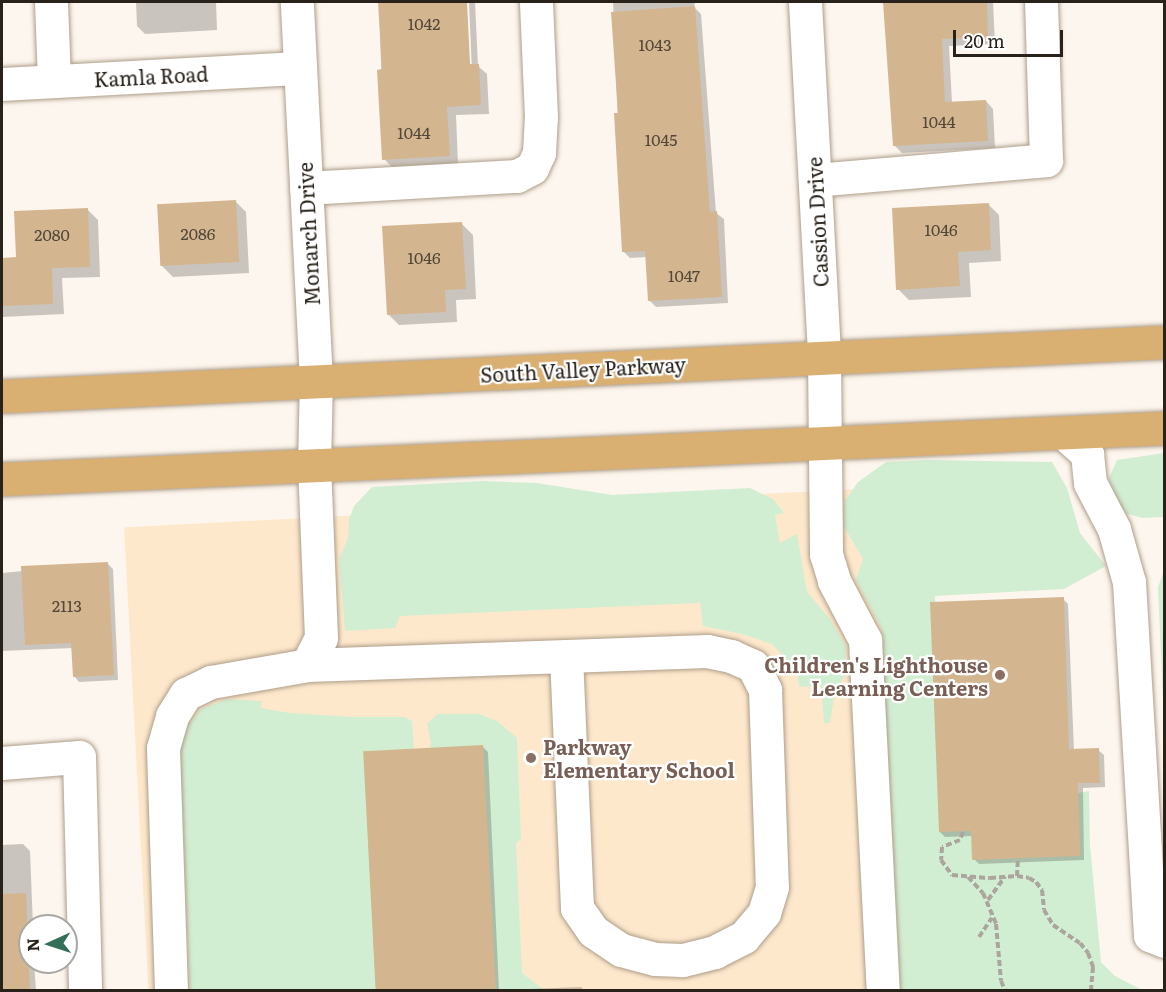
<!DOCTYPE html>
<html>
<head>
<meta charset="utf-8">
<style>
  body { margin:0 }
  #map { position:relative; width:1166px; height:992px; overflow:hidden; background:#fdf6ee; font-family:Literata,serif }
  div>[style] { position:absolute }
  .built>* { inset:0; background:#fee8cc; transform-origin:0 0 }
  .green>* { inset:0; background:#d2eed2 }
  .shadow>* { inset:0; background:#0003 }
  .building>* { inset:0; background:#d3b690; transform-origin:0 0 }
  .path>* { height:4px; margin-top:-2px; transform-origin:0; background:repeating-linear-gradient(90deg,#aba59d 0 6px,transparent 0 9px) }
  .roads { filter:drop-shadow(0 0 2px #ae9e8a) drop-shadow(0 0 2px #ae9e8a) }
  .minor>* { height:33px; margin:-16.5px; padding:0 16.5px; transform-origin:16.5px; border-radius:16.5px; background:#fff }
  .major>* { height:33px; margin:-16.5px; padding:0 16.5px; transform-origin:16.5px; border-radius:16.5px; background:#daaf72 }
  .dots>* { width:16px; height:16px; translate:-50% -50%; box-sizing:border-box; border:3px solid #fff; border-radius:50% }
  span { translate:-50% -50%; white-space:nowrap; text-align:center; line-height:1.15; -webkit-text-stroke:4.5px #fff; paint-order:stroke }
  .number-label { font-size:16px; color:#534738 }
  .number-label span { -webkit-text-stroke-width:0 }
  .street-label { font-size:20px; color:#28221a }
  .education-label { font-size:20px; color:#785e54; font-weight:700 }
  .right { translate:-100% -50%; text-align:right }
  .left { translate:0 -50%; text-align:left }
  .frame { position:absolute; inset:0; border:3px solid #28221a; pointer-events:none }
  .north { position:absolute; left:18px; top:914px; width:60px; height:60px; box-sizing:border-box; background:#fff; border:2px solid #a9a7a3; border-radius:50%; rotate:267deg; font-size:16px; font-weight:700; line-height:24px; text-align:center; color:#28221a }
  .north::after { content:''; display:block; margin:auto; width:21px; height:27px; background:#346f59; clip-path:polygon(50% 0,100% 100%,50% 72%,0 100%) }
  .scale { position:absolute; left:953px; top:30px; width:110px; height:27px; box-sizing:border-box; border:3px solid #28221a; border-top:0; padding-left:8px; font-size:18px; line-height:21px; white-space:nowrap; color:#28221a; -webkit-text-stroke:4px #fff; paint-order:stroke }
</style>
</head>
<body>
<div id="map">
  <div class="built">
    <div style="left:915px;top:486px;width:505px;height:792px;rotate:87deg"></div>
  </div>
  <div class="green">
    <div style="clip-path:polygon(1164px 453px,1164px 541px,1163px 517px,1143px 518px,1127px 514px,1115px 501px,1109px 478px,1117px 460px)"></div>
    <div style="clip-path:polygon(928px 460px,1052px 462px,1067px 488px,1080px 533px,1106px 566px,1064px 589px,935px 596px,943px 818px,1089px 791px,1090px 845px,1101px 962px,1115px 976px,1142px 990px,899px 990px,882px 629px,856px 580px,863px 559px,840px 520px,845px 501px,858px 482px,886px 462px)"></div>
    <div style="clip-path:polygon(482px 481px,537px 483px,612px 495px,750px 488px,773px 499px,784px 513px,775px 515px,780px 543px,797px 534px,807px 592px,830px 619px,846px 647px,845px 676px,835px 691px,830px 723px,824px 723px,821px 686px,799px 687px,797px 671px,772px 644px,742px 634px,703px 626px,700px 603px,400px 616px,395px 628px,345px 631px,339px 559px,348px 538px,349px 520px,354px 506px,372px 487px)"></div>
    <div style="clip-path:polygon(1164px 570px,1164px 725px,1158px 587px)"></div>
    <div style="clip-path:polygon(227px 699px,262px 701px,261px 708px,290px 713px,355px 717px,405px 717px,412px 721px,414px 751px,429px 751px,431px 742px,427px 724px,437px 714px,479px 714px,497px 721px,517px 738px,521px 839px,516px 843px,522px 973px,544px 990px,487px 990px,474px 752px,369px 757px,378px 990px,190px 990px,180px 758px,183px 733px,201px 709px)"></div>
  </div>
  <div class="shadow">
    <div style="clip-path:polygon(136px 2px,216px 2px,217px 30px,145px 34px,137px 26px)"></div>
    <div style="clip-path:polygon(379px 2px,466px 2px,469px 72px,472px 72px,469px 2px,475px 2px,478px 66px,487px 74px,489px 114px,456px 115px,458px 165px,393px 168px,384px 159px)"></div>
    <div style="clip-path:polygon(613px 2px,695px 2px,694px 7px,701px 14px,716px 213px,724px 219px,728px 303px,656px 307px,649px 300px,647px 257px,630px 258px,623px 251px)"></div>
    <div style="clip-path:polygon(885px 2px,993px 2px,995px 44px,949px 46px,952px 103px,986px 101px,993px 109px,995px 148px,902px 153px,894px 145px)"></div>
    <div style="clip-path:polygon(235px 201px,246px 212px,249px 273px,173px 277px,162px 266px)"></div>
    <div style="clip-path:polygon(988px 204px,999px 215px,1001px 261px,969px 263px,971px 297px,909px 300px,898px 289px)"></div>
    <div style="clip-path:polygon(87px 209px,98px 220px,100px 277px,62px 278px,64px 314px,2px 317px,2px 259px,18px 259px)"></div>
    <div style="clip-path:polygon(462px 224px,473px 235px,476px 299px,456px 300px,457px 322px,399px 325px,388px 314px)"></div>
    <div style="clip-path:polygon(107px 563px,113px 569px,118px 680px,79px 682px,74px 676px,73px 648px,2px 651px,2px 573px)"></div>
    <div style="clip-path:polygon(1063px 599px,1068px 604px,1074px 751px,1098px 750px,1104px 755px,1105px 787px,1083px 788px,1084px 860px,979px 864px,974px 859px,973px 836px,945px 837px,940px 832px)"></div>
    <div style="clip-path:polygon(482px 746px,488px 752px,499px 990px,376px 990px,364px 752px)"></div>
    <div style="clip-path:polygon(23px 844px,30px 851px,33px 926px,30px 926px,30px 962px,34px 962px,36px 990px,2px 990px,2px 845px)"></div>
    <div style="clip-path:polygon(581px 987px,584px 990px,502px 990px)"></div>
  </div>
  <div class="building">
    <div style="clip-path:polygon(378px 2px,467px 2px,470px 64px,479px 64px,481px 105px,447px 107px,450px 156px,382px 160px,377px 70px,382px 69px)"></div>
    <div style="clip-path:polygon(883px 2px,987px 2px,988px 37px,942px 39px,945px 102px,986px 100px,988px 141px,893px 146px)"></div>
    <div style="clip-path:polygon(695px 6px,710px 212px,717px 211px,722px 297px,648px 301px,645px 251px,622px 252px,614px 113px,618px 113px,611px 12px)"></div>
    <div style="left:236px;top:200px;width:62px;height:79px;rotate:87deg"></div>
    <div style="clip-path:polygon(989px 203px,991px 250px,958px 252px,960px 286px,896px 290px,892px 208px)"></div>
    <div style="clip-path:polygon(88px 208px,90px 267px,52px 268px,53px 304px,2px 306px,2px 258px,16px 257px,14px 211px)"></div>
    <div style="clip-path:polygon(462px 222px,466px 289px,445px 290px,446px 312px,387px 315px,382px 226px)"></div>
    <div style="clip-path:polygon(108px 562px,114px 675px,73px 677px,71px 643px,25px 645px,21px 566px)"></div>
    <div style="clip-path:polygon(1064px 597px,1069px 749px,1099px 748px,1100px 783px,1078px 783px,1080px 856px,972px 860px,971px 831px,939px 832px,930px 602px)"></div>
    <div style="left:483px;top:745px;width:245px;height:120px;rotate:87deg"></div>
    <div style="clip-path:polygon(26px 893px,30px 990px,2px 990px,2px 894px)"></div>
  </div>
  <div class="path">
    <div style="left:963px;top:832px;width:9px;rotate:111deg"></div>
    <div style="left:960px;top:840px;width:19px;rotate:159deg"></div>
    <div style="left:942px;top:847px;width:13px;rotate:94deg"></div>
    <div style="left:941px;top:860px;width:19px;rotate:54deg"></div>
    <div style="left:952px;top:875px;width:38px;rotate:5deg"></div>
    <div style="left:990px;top:878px;width:27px;rotate:-4deg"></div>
    <div style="left:1017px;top:876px;width:12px;rotate:9deg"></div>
    <div style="left:1029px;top:878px;width:8px;rotate:30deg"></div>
    <div style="left:1036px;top:882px;width:10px;rotate:53deg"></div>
    <div style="left:1042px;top:890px;width:20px;rotate:84deg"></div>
    <div style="left:1044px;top:910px;width:17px;rotate:59deg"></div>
    <div style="left:1053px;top:925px;width:32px;rotate:34deg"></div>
    <div style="left:1080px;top:943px;width:13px;rotate:51deg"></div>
    <div style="left:1088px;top:953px;width:15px;rotate:70deg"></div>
    <div style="left:1093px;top:967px;width:23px;rotate:95deg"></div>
    <div style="left:1017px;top:876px;width:18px;rotate:-87deg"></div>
    <div style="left:968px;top:877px;width:22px;rotate:47deg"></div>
    <div style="left:983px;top:893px;width:34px;rotate:67deg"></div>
    <div style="left:996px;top:924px;width:57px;rotate:85deg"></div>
    <div style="left:1001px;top:981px;width:10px;rotate:66deg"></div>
    <div style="left:988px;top:900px;width:29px;rotate:-54deg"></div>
    <div style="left:979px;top:937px;width:23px;rotate:-56deg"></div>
  </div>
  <div class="roads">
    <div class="minor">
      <div style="left:51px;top:2px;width:79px;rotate:87.8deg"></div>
      <div style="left:805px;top:2px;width:357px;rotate:86.9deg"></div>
      <div style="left:824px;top:358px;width:196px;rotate:89.4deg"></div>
      <div style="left:826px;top:554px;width:28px;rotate:73deg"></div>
      <div style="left:834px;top:581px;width:67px;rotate:62.3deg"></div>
      <div style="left:865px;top:640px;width:350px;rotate:87.1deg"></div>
      <div style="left:2px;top:84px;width:298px;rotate:-3.1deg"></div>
      <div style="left:815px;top:180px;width:232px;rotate:-4.9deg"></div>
      <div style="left:1046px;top:160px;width:158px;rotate:-91.8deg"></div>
      <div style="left:306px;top:188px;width:211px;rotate:-3.3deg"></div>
      <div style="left:517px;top:176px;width:17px;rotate:-28deg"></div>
      <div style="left:532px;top:168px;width:17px;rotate:-65deg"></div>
      <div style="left:539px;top:153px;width:36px;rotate:-87deg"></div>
      <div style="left:541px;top:117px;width:115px;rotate:-92.5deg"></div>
      <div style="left:1065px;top:434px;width:30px;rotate:42deg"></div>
      <div style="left:1087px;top:454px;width:29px;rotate:84deg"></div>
      <div style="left:1090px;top:483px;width:52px;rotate:62.4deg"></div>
      <div style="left:1114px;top:529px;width:55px;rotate:74.2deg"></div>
      <div style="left:1129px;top:582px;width:354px;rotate:86.6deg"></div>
      <div style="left:1150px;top:935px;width:15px;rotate:23deg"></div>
      <div style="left:307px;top:665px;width:259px;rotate:-2deg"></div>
      <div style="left:566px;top:656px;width:141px;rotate:-2deg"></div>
      <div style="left:707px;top:651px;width:25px;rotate:12deg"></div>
      <div style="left:731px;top:656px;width:24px;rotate:24deg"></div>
      <div style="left:753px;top:666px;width:27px;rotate:63deg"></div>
      <div style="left:765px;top:690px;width:197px;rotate:88deg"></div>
      <div style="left:772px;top:887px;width:27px;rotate:107deg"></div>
      <div style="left:764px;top:913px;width:31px;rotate:130deg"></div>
      <div style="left:744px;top:937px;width:33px;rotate:153deg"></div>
      <div style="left:715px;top:952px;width:34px;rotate:166deg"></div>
      <div style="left:682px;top:960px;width:27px;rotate:-178deg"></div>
      <div style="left:655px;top:959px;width:35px;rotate:-165deg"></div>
      <div style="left:621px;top:950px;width:34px;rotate:-146deg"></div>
      <div style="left:593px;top:931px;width:28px;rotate:-125deg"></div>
      <div style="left:577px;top:908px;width:252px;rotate:-92.5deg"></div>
      <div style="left:2px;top:763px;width:77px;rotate:-4.5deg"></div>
      <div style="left:79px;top:757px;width:233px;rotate:88.5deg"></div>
      <div style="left:171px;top:990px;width:242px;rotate:-91.9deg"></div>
      <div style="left:163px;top:748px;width:33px;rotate:-74deg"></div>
      <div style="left:172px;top:716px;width:26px;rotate:-58deg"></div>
      <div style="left:186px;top:694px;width:28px;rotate:-26deg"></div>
      <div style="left:211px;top:682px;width:97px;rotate:-10deg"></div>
      <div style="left:307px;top:665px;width:30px;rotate:-63deg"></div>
      <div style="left:321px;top:638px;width:172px;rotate:-92.3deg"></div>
      <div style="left:314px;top:466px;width:85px;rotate:-88.7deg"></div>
      <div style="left:316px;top:381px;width:379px;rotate:-92.9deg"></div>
    </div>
    <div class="major">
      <div style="left:2px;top:396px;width:1163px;rotate:-2.66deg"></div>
      <div style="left:2px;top:479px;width:1163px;rotate:-2.51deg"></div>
    </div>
  </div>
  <div class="dots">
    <div style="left:1000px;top:675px;background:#8d6e63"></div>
    <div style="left:531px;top:758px;background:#8d6e63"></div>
  </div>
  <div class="number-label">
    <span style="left:424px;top:23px">1042</span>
    <span style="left:655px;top:44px">1043</span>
    <span style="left:939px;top:121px">1044</span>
    <span style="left:414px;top:132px">1044</span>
    <span style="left:661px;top:139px">1045</span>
    <span style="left:941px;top:229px">1046</span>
    <span style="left:198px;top:233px">2086</span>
    <span style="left:52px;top:234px">2080</span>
    <span style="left:424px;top:257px">1046</span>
    <span style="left:684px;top:275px">1047</span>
    <span style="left:67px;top:605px">2113</span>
  </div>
  <div class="street-label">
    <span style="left:151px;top:76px;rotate:-3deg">Kamla Road</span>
    <span style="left:817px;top:222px;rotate:-93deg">Cassion Drive</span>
    <span style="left:308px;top:234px;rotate:-93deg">Monarch Drive</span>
    <span style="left:583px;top:369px;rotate:-3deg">South Valley Parkway</span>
  </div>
  <div class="education-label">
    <span class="right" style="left:988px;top:676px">Children's Lighthouse<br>Learning Centers</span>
    <span class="left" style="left:543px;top:758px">Parkway<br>Elementary School</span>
  </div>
  <div class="frame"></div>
  <div class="north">N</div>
  <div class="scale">20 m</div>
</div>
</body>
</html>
